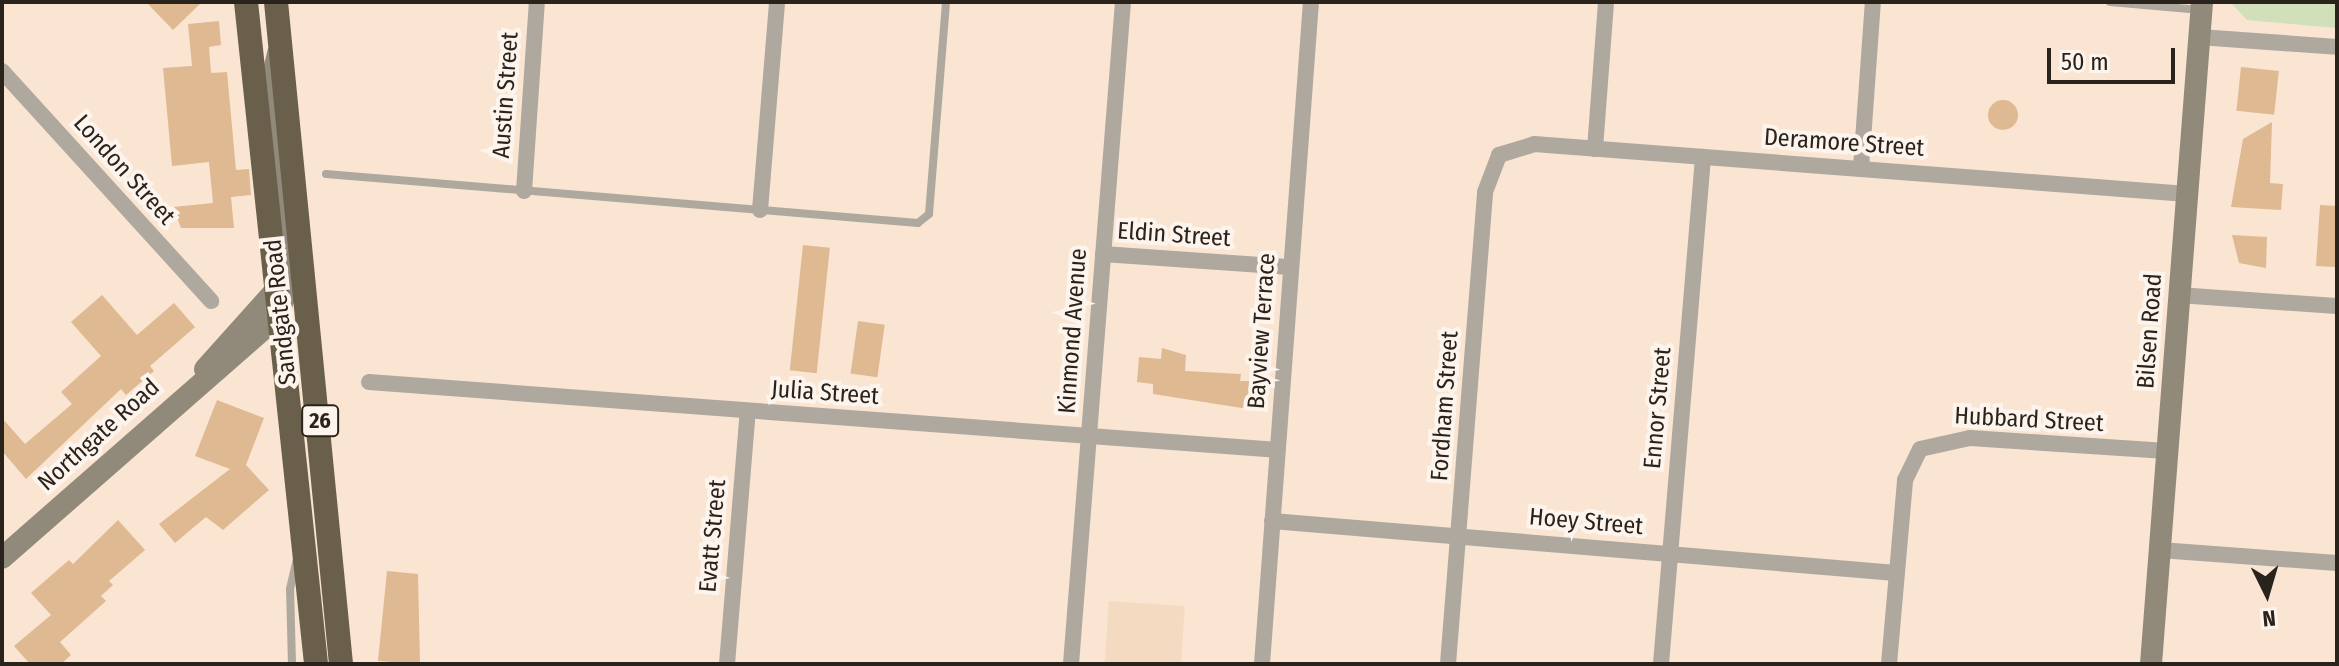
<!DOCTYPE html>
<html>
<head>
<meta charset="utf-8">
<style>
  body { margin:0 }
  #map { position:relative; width:2339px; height:666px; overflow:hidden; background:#f9e5d1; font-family:"Fira Sans Condensed",sans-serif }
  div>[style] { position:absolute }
  .built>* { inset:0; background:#f3dac0; transform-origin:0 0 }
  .green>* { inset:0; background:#d1e0ba }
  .building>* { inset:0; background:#dfb992; transform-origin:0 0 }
  .round { border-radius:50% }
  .lane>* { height:8px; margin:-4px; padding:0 4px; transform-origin:4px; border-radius:4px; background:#aea89e }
  .street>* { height:16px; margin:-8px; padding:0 8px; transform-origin:8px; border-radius:8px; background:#aea89e }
  .secondary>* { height:22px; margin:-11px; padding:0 11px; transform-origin:11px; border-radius:11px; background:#91897a }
  .highway>* { height:24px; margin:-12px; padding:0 12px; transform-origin:12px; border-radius:12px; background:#6a5f4b }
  span { translate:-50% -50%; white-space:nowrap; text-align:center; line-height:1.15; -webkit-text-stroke:8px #fdf5ed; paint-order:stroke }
  .shield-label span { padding:2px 6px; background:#fdf5ed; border:2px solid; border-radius:6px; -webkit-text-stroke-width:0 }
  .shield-label { font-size:22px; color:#2a231c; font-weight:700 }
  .street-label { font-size:24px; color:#2a231c }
  .frame { position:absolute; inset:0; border:4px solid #2a231c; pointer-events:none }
  .north { position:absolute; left:2227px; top:554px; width:80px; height:80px; -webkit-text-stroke:6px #fdf5ed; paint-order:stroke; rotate:175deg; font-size:22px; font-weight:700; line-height:32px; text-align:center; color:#2a231c }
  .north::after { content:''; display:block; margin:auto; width:28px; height:36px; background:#2a231c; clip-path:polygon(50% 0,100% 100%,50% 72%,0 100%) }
  .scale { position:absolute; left:2047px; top:48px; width:128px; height:36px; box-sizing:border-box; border:4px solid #2a231c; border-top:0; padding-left:10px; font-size:24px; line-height:28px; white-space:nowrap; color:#2a231c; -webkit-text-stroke:6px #fdf5ed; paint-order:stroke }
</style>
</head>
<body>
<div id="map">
  <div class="built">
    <div style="left:1109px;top:601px;width:76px;height:63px;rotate:4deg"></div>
  </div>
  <div class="green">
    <div style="clip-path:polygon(2230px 2px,2337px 2px,2337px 28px,2247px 20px)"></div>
  </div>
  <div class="building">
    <div style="clip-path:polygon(146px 2px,202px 2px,173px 30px)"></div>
    <div style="clip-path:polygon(219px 21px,221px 45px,209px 47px,211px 73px,227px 72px,236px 170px,249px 169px,251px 195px,231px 197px,234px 228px,181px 228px,173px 207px,213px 203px,209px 162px,172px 166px,163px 68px,192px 66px,188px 24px)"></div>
    <div style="left:2241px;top:67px;width:38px;height:44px;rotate:6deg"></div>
    <div class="round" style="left:1988px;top:100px;width:30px;height:30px"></div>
    <div style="clip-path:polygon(2272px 122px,2270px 183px,2283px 184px,2281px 210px,2231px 207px,2243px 139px)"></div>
    <div style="clip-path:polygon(2320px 205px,2337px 206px,2337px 267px,2316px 266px)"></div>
    <div style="clip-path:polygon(2232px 235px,2267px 237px,2266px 268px,2239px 263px)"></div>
    <div style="left:803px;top:245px;width:27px;height:126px;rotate:6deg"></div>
    <div style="clip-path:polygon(102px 295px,137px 335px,174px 303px,195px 327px,150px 366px,154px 371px,126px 395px,121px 389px,26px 479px,2px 451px,2px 418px,25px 444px,72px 404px,61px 392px,101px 356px,71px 322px)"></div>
    <div style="left:858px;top:321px;width:27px;height:53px;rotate:8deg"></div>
    <div style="clip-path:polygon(1162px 348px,1186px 355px,1185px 371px,1241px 374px,1240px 381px,1250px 381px,1248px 409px,1153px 394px,1153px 384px,1137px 382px,1139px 357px,1161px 359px)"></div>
    <div style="clip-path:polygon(217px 400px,264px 418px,246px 465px,269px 490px,223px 530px,206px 517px,175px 543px,159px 524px,230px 469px,195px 456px)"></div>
    <div style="clip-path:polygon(118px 520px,145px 550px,109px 581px,113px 585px,101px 596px,106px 601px,60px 642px,71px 655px,61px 664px,30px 664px,14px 646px,51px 615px,31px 593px,69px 560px,73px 564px)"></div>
    <div style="clip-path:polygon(387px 571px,418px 574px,420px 664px,378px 661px)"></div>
  </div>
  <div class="lane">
    <div style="left:2110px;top:2px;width:91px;rotate:5deg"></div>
    <div style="left:326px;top:174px;width:594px;rotate:4.73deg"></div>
    <div style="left:918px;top:223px;width:14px;rotate:-39deg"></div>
    <div style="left:929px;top:214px;width:213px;rotate:-85.4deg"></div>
    <div style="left:292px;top:664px;width:75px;rotate:-91.5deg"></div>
    <div style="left:290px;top:589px;width:32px;rotate:-77deg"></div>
  </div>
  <div class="street">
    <div style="left:2199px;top:37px;width:138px;rotate:4.1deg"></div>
    <div style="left:2px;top:71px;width:311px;rotate:47.7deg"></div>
    <div style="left:1595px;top:149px;width:147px;rotate:-85.7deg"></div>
    <div style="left:1861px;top:168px;width:166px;rotate:-85.9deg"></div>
    <div style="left:524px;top:191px;width:189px;rotate:-86.1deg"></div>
    <div style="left:760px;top:210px;width:209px;rotate:-85.3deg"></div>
    <div style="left:1103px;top:254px;width:188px;rotate:4deg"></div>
    <div style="left:2178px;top:295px;width:159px;rotate:4deg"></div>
    <div style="left:369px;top:382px;width:911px;rotate:4.28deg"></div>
    <div style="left:1272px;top:521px;width:626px;rotate:4.76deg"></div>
    <div style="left:2160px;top:550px;width:177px;rotate:4.2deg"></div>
    <div style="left:727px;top:664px;width:254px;rotate:-85.3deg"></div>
    <div style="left:1071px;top:664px;width:664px;rotate:-85.51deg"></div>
    <div style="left:1262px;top:664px;width:664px;rotate:-85.77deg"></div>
    <div style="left:1448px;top:664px;width:473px;rotate:-85.5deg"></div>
    <div style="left:1485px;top:192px;width:40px;rotate:-69deg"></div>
    <div style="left:1499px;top:155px;width:37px;rotate:-17deg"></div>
    <div style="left:1534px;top:144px;width:655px;rotate:4.38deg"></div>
    <div style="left:1661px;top:664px;width:509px;rotate:-85.26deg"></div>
    <div style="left:1889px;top:664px;width:185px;rotate:-85deg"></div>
    <div style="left:1905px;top:480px;width:34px;rotate:-64deg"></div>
    <div style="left:1920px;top:449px;width:51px;rotate:-12.4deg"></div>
    <div style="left:1970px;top:438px;width:197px;rotate:3.8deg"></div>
  </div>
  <div class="secondary">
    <div style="left:205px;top:369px;width:106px;rotate:-48.1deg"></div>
    <div style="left:2px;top:558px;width:367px;rotate:-41.2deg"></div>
    <div style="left:278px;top:316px;width:39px;rotate:-72deg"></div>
    <div style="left:290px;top:279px;width:196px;rotate:-95.6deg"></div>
    <div style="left:271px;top:84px;width:32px;rotate:-77deg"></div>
    <div style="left:2151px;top:664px;width:664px;rotate:-85.59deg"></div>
  </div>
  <div class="highway">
    <div style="left:246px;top:2px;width:666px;rotate:83.96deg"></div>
    <div style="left:276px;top:2px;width:665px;rotate:84.39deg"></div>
  </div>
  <div class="shield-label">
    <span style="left:320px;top:421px">26</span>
  </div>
  <div class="street-label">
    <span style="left:506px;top:95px;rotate:-86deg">Austin Street</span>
    <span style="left:1844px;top:143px;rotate:4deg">Deramore Street</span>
    <span style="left:124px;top:170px;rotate:48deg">London Street</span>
    <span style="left:1174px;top:235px;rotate:4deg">Eldin Street</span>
    <span style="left:281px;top:312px;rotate:-96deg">Sandgate Road</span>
    <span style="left:1073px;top:331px;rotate:-86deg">Kinmond Avenue</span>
    <span style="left:1262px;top:331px;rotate:-86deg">Bayview Terrace</span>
    <span style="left:2150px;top:331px;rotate:-86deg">Bilsen Road</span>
    <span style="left:825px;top:393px;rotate:4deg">Julia Street</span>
    <span style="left:1445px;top:406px;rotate:-86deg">Fordham Street</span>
    <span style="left:1658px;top:408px;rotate:-85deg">Ennor Street</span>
    <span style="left:2029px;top:420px;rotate:3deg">Hubbard Street</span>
    <span style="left:99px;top:435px;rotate:-42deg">Northgate Road</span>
    <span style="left:1586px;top:522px;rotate:5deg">Hoey Street</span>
    <span style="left:713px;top:536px;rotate:-85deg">Evatt Street</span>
  </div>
  <div class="frame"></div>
  <div class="north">N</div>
  <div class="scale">50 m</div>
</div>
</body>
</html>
